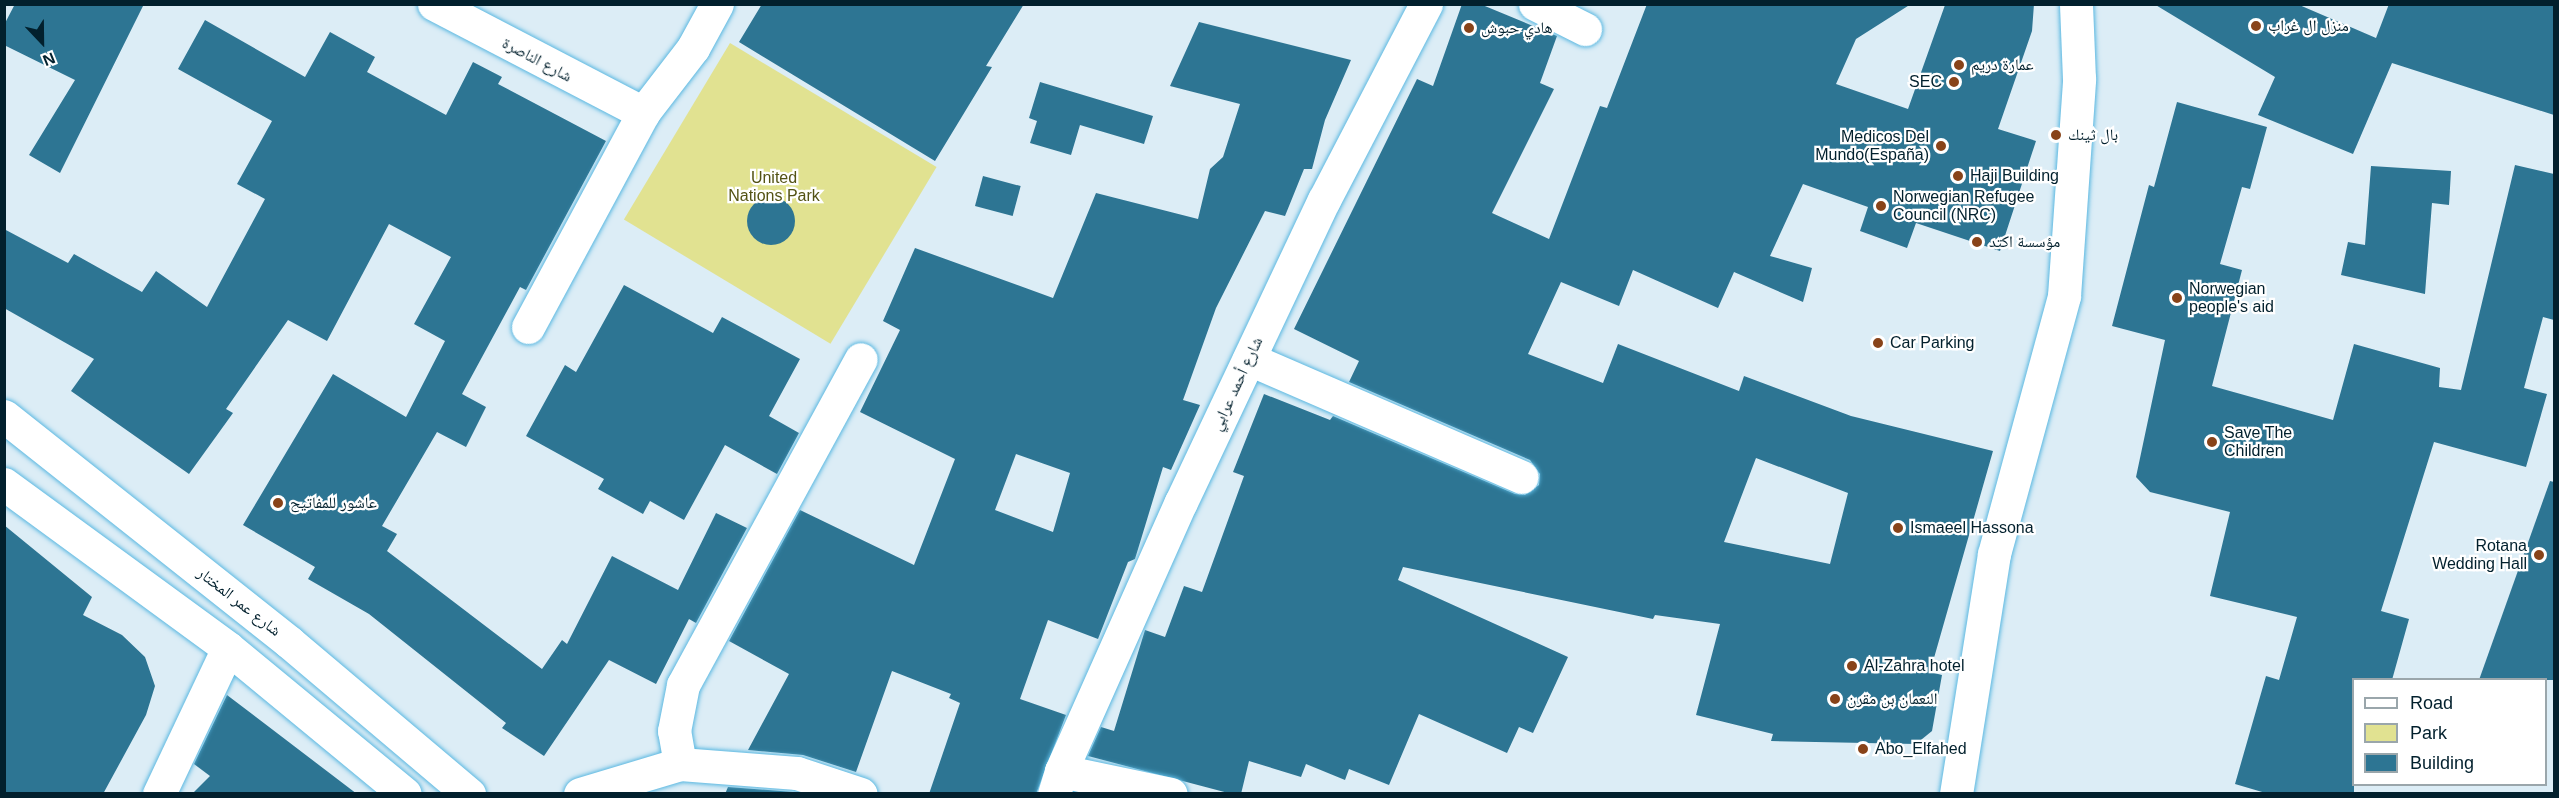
<!DOCTYPE html>
<html>
<head>
<meta charset="utf-8">
<style>
  body { margin:0 }
  #map { position:relative; width:2559px; height:798px; overflow:hidden; background:#dcedf6; font-family:Helvetica,"Noto Naskh Arabic",sans-serif }
  div>[style] { position:absolute }
  .green>* { inset:0; background:#e1e291; transform-origin:0 0 }
  .building>* { inset:0; background:#2d7593; transform-origin:0 0 }
  .round { border-radius:50% }
  .roads { filter:drop-shadow(0 0 2px #5bb8e1) drop-shadow(0 0 2px #5bb8e1) }
  .minor>* { height:33px; margin:-16.5px; padding:0 16.5px; transform-origin:16.5px; border-radius:16.5px; background:#fff }
  .major>* { height:33px; margin:-16.5px; padding:0 16.5px; transform-origin:16.5px; border-radius:16.5px; background:#fff }
  .dots>* { width:16px; height:16px; translate:-50% -50%; box-sizing:border-box; border:3px solid #fff; border-radius:50% }
  span { translate:-50% -50%; white-space:nowrap; text-align:center; line-height:1.15; -webkit-text-stroke:4.5px #fff; paint-order:stroke }
  .poi-label { font-size:16px; color:#02202d }
  .left { translate:0 -50%; text-align:left }
  .right { translate:-100% -50%; text-align:right }
  .street-label { font-size:16px; color:#02202d }
  .park-label { font-size:16px; color:#535214 }
  .frame { position:absolute; inset:0; border:6px solid #02202d; pointer-events:none }
  .legend { position:absolute; left:2352px; top:678px; width:195px; height:108px; box-sizing:border-box; background:#fff; border:2px solid #9aa6ab; margin:0; padding:8px 10px; list-style:none; font-size:18px; color:#02202d }
  .legend li { display:flex; align-items:center; gap:12px; height:30px }
  .legend b { width:30px; border:2px solid #9aa6ab }
  .north { position:absolute; left:12px; top:12px; width:60px; height:60px; -webkit-text-stroke:4px #fff; paint-order:stroke; rotate:158deg; font-size:16px; font-weight:700; line-height:24px; text-align:center; color:#02202d }
  .north::after { content:''; display:block; margin:auto; width:21px; height:27px; background:#02202d; clip-path:polygon(50% 0,100% 100%,50% 72%,0 100%) }
</style>
</head>
<body>
<div id="map">
  <div class="green">
    <div style="left:730px;top:43px;width:241px;height:206px;rotate:31deg"></div>
  </div>
  <div class="building">
    <div style="clip-path:polygon(15px 4px,144px 4px,60px 173px,29px 155px,75px 80px,4px 45px,4px 25px)"></div>
    <div style="clip-path:polygon(762px 4px,1024px 4px,986px 66px,992px 67px,935px 161px,739px 42px)"></div>
    <div style="clip-path:polygon(evenodd,1462px 4px,1480px 4px,1557px 36px,1540px 83px,1554px 89px,1492px 213px,1549px 239px,1600px 106px,1607px 108px,1647px 4px,1911px 4px,1856px 39px,1836px 84px,1908px 109px,1945px 5px,2034px 4px,2032px 31px,1998px 129px,2036px 141px,2000px 251px,1916px 223px,1907px 248px,1860px 231px,1868px 207px,1803px 184px,1770px 256px,1812px 268px,1803px 302px,1734px 272px,1718px 308px,1633px 270px,1619px 306px,1561px 282px,1528px 354px,1603px 383px,1618px 344px,1739px 391px,1744px 376px,1851px 416px,1993px 451px,1930px 672px,1942px 675px,1932px 731px,1916px 744px,1771px 741px,1773px 734px,1696px 715px,1720px 624px,1655px 615px,1653px 619px,1403px 567px,1398px 580px,1568px 657px,1533px 733px,1519px 727px,1507px 753px,1419px 714px,1389px 785px,1349px 769px,1345px 780px,1306px 764px,1301px 777px,1249px 761px,1241px 794px,1232px 794px,1088px 756px,1101px 727px,1114px 731px,1145px 630px,1165px 637px,1184px 586px,1202px 592px,1244px 476px,1233px 472px,1264px 394px,1330px 420px,1333px 416px,1515px 494px,1525px 495px,1539px 485px,1540px 474px,1530px 460px,1349px 382px,1359px 361px,1294px 329px,1417px 79px,1433px 86px,1462px 4px,1756px 458px,1848px 493px,1830px 564px,1724px 542px,1756px 458px)"></div>
    <div style="clip-path:polygon(2154px 4px,2297px 4px,2376px 38px,2389px 4px,2554px 4px,2554px 115px,2392px 63px,2353px 154px,2258px 115px,2275px 77px)"></div>
    <div style="clip-path:polygon(205px 20px,305px 77px,330px 32px,375px 57px,367px 72px,446px 115px,473px 62px,502px 77px,498px 84px,606px 141px,526px 290px,520px 287px,462px 394px,486px 407px,466px 447px,437px 432px,382px 526px,397px 534px,387px 551px,542px 669px,562px 640px,567px 644px,612px 556px,678px 590px,716px 513px,747px 528px,696px 623px,689px 619px,656px 684px,609px 660px,544px 756px,502px 728px,506px 723px,369px 614px,308px 579px,315px 567px,243px 525px,333px 374px,406px 417px,445px 341px,414px 324px,451px 257px,389px 224px,327px 341px,288px 320px,226px 409px,233px 413px,189px 474px,71px 391px,94px 359px,4px 308px,4px 229px,68px 263px,74px 254px,142px 292px,156px 271px,207px 307px,265px 199px,237px 184px,272px 121px,178px 69px)"></div>
    <div style="clip-path:polygon(evenodd,1199px 22px,1351px 60px,1325px 120px,1312px 169px,1304px 169px,1285px 216px,1265px 211px,1216px 308px,1183px 400px,1200px 405px,1171px 470px,1163px 467px,1135px 559px,1128px 562px,1098px 639px,1048px 620px,1020px 699px,1066px 715px,1036px 794px,929px 794px,960px 703px,949px 698px,951px 694px,892px 671px,856px 772px,803px 755px,748px 750px,789px 674px,729px 641px,800px 510px,914px 565px,955px 459px,860px 412px,900px 330px,883px 321px,915px 248px,1053px 298px,1096px 193px,1198px 219px,1210px 169px,1223px 157px,1240px 104px,1170px 86px,1199px 22px,1016px 454px,1070px 473px,1053px 532px,995px 510px,1016px 454px)"></div>
    <div style="clip-path:polygon(1040px 82px,1153px 116px,1144px 144px,1080px 125px,1071px 155px,1030px 143px,1037px 121px,1029px 118px)"></div>
    <div style="clip-path:polygon(2177px 102px,2267px 127px,2250px 189px,2242px 187px,2220px 264px,2242px 270px,2212px 386px,2333px 420px,2354px 344px,2440px 368px,2439px 387px,2461px 390px,2515px 165px,2554px 174px,2554px 320px,2543px 317px,2524px 388px,2547px 394px,2526px 467px,2434px 442px,2381px 611px,2409px 619px,2392px 680px,2354px 680px,2354px 794px,2269px 794px,2235px 784px,2266px 676px,2279px 680px,2297px 617px,2210px 596px,2230px 512px,2150px 492px,2136px 477px,2165px 340px,2112px 326px,2149px 185px,2154px 187px)"></div>
    <div style="clip-path:polygon(2371px 166px,2451px 171px,2449px 205px,2432px 203px,2425px 294px,2341px 275px,2348px 242px,2365px 245px)"></div>
    <div style="left:983px;top:176px;width:39px;height:31px;rotate:15deg"></div>
    <div class="round" style="left:747px;top:197px;width:48px;height:48px"></div>
    <div style="clip-path:polygon(624px 285px,713px 333px,722px 317px,800px 359px,769px 416px,799px 433px,777px 474px,725px 445px,684px 520px,650px 501px,643px 514px,598px 489px,604px 479px,526px 436px,565px 365px,576px 372px)"></div>
    <div style="clip-path:polygon(2550px 481px,2554px 482px,2554px 680px,2479px 680px)"></div>
    <div style="clip-path:polygon(4px 525px,92px 597px,83px 615px,122px 635px,145px 657px,155px 686px,146px 715px,103px 794px,4px 794px)"></div>
    <div style="clip-path:polygon(227px 695px,357px 794px,192px 794px,210px 776px,194px 764px)"></div>
    <div style="clip-path:polygon(728px 787px,793px 792px,799px 794px,725px 794px)"></div>
  </div>
  <div class="roads">
    <div class="minor">
      <div style="left:434px;top:4px;width:236px;rotate:27.5deg"></div>
      <div style="left:1535px;top:4px;width:56px;rotate:26.6deg"></div>
      <div style="left:528px;top:327px;width:243px;rotate:-61.7deg"></div>
      <div style="left:643px;top:113px;width:82px;rotate:-52.4deg"></div>
      <div style="left:693px;top:48px;width:50px;rotate:-61.4deg"></div>
      <div style="left:1249px;top:359px;width:297px;rotate:23.4deg"></div>
      <div style="left:680px;top:764px;width:34px;rotate:-100deg"></div>
      <div style="left:674px;top:731px;width:47px;rotate:-78.9deg"></div>
      <div style="left:683px;top:685px;width:371px;rotate:-61.4deg"></div>
      <div style="left:1061px;top:771px;width:295px;rotate:-66deg"></div>
      <div style="left:1181px;top:502px;width:334px;rotate:-64.7deg"></div>
      <div style="left:1324px;top:200px;width:221px;rotate:-62.5deg"></div>
      <div style="left:159px;top:794px;width:161px;rotate:-64.7deg"></div>
      <div style="left:580px;top:794px;width:104px;rotate:-16.7deg"></div>
      <div style="left:680px;top:764px;width:117px;rotate:4.4deg"></div>
      <div style="left:797px;top:773px;width:67px;rotate:18.2deg"></div>
      <div style="left:1054px;top:794px;width:24px;rotate:-73deg"></div>
      <div style="left:1061px;top:771px;width:112px;rotate:11.8deg"></div>
      <div style="left:1956px;top:794px;width:243px;rotate:-81deg"></div>
      <div style="left:1994px;top:554px;width:267px;rotate:-74.8deg"></div>
      <div style="left:2064px;top:296px;width:218px;rotate:-86deg"></div>
      <div style="left:2079px;top:79px;width:75px;rotate:-92.3deg"></div>
    </div>
    <div class="major">
      <div style="left:4px;top:416px;width:364px;rotate:38.4deg"></div>
      <div style="left:289px;top:642px;width:236px;rotate:40.2deg"></div>
      <div style="left:4px;top:484px;width:278px;rotate:36.2deg"></div>
      <div style="left:228px;top:648px;width:229px;rotate:39.5deg"></div>
    </div>
  </div>
  <div class="dots">
    <div style="left:2256px;top:26px;background:#884319"></div>
    <div style="left:1469px;top:28px;background:#884319"></div>
    <div style="left:1959px;top:65px;background:#884319"></div>
    <div style="left:1954px;top:82px;background:#884319"></div>
    <div style="left:2056px;top:135px;background:#884319"></div>
    <div style="left:1941px;top:146px;background:#884319"></div>
    <div style="left:1958px;top:176px;background:#884319"></div>
    <div style="left:1881px;top:206px;background:#884319"></div>
    <div style="left:1977px;top:242px;background:#884319"></div>
    <div style="left:2177px;top:298px;background:#884319"></div>
    <div style="left:1878px;top:343px;background:#884319"></div>
    <div style="left:2212px;top:442px;background:#884319"></div>
    <div style="left:278px;top:503px;background:#884319"></div>
    <div style="left:1898px;top:528px;background:#884319"></div>
    <div style="left:2539px;top:555px;background:#884319"></div>
    <div style="left:1852px;top:666px;background:#884319"></div>
    <div style="left:1835px;top:699px;background:#884319"></div>
    <div style="left:1863px;top:749px;background:#884319"></div>
  </div>
  <div class="poi-label">
    <span class="left" style="left:2268px;top:26px">منزل ال غراب</span>
    <span class="left" style="left:1481px;top:28px">هادي حبوش</span>
    <span class="left" style="left:1971px;top:65px">عمارة دريم</span>
    <span class="right" style="left:1942px;top:82px">SEC</span>
    <span class="left" style="left:2068px;top:135px">بال ثينك</span>
    <span class="right" style="left:1929px;top:146px">Medicos Del<br>Mundo(España)</span>
    <span class="left" style="left:1970px;top:176px">Haji Building</span>
    <span class="left" style="left:1893px;top:206px">Norwegian Refugee<br>Council (NRC)</span>
    <span class="left" style="left:1989px;top:242px">مؤسسة اكتد</span>
    <span class="left" style="left:2189px;top:298px">Norwegian<br>people's aid</span>
    <span class="left" style="left:1890px;top:343px">Car Parking</span>
    <span class="left" style="left:2224px;top:442px">Save The<br>Children</span>
    <span class="left" style="left:290px;top:503px">عاشور للمفاتيح</span>
    <span class="left" style="left:1910px;top:528px">Ismaeel Hassona</span>
    <span class="right" style="left:2527px;top:555px">Rotana<br>Wedding Hall</span>
    <span class="left" style="left:1864px;top:666px">Al-Zahra hotel</span>
    <span class="left" style="left:1847px;top:699px">النعمان بن مقرن</span>
    <span class="left" style="left:1875px;top:749px">Abo_Elfahed</span>
  </div>
  <div class="street-label">
    <span style="left:537px;top:60px;rotate:28deg">شارع الناصرة</span>
    <span style="left:1237px;top:384px;rotate:-65deg">شارع أحمد عرابي</span>
    <span style="left:239px;top:602px;rotate:38deg">شارع عمر المختار</span>
  </div>
  <div class="park-label">
    <span style="left:774px;top:187px">United<br>Nations Park</span>
  </div>
  <div class="frame"></div>
  <ul class="legend">
  <li><b style="height:8px;background:#fff"></b>Road</li>
  <li><b style="height:16px;background:#e1e291"></b>Park</li>
  <li><b style="height:16px;background:#2d7593"></b>Building</li>
  </ul>
  <div class="north">N</div>
</div>
</body>
</html>
